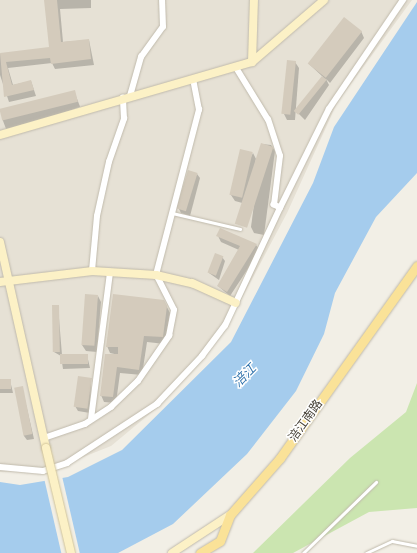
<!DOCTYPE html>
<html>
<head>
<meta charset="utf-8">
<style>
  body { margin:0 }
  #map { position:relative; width:417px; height:553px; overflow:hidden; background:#f2efe6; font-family:Raleway,"Noto Sans SC",sans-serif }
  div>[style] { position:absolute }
  .residential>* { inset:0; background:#e6e1d5 }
  .green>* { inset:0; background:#cbe5b0 }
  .water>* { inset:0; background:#a5cced }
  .pier>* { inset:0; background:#f2efe6; transform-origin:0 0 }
  .shadow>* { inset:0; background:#0003; transform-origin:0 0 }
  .building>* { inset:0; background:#d4cbbc; transform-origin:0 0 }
  .roads { filter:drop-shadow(0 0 1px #c0baac) drop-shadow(0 0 1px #c0baac) }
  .lane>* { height:3px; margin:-1.5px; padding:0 1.5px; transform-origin:1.5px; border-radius:1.5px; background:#fff }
  .street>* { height:5.5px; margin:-2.75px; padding:0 2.75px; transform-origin:2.75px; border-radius:2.75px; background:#fff }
  .secondary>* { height:8px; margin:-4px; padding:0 4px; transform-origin:4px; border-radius:4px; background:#fcf1c6 }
  .primary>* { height:9px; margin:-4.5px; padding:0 4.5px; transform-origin:4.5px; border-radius:4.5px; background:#fae298 }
  .bridges { filter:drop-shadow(0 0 1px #d1c498) drop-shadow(0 0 1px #d1c498) }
  .secondary-bridge>* { height:8px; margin:-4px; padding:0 4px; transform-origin:4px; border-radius:4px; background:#fcf1c6 }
  span { translate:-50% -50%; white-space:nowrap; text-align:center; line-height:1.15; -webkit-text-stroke:3px #fff; paint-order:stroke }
  .street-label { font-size:12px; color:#454036 }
  .water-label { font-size:13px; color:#3374ac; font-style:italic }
</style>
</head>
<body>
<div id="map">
  <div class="residential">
    <div style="clip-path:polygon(0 0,412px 0,337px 103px,287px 213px,224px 332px,158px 407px,111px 446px,53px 469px,0 472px)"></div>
  </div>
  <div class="green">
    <div style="clip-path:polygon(417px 383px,417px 508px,369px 512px,293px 553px,253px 553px,350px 458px,406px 412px)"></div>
  </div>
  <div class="water">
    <div style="clip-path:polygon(417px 2px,417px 173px,376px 217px,335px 293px,324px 334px,296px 391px,247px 454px,173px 524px,118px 553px,0 553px,0 482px,20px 485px,68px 477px,122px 450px,231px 342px,313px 183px,334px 127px)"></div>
  </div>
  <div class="pier">
    <div style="left:62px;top:476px;width:79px;height:18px;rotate:77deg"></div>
  </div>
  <div class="shadow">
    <div style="clip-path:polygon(45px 0,91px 0,91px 8px,60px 9px,63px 42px,89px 40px,94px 65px,55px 69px,52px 63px,8px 68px,13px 85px,31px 81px,36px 96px,9px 102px,0 75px,0 54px,50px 48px)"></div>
    <div style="clip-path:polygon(361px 31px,364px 38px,330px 83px,326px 79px,329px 85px,305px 120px,298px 113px,323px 77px,309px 64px)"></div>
    <div style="clip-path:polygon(295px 62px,299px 68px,295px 120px,287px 120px,284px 114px)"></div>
    <div style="left:74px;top:91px;width:17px;height:77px;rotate:69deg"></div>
    <div style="clip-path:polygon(262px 144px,271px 145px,275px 151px,264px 235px,254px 233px,251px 227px)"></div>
    <div style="clip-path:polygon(253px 153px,256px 159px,246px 204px,235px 201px,231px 195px)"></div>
    <div style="clip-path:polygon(197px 174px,200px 178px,190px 216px,181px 213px,179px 209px)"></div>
    <div style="clip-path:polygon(220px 230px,256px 245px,260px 250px,230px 296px,218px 286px,239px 250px,221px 242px,218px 236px)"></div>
    <div style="clip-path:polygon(222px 257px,225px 261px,219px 280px,209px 273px)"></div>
    <div style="clip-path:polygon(98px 296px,101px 302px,97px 352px,86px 351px,82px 345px)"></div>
    <div style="clip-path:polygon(164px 301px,170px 313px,165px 344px,147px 342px,142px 375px,120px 373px,116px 403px,104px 402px,101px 395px,119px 355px,110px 353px,107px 346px)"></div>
    <div style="clip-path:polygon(58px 306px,62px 355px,87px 355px,90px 368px,63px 369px,61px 356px,54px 352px)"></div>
    <div style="clip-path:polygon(91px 379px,90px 413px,78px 411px,75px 406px)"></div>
    <div style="clip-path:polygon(0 380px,10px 380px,13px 393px,0 393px)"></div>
    <div style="clip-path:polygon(22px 387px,34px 439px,27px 440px,24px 436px)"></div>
  </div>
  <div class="building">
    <div style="clip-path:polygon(44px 0,57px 0,61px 42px,89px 39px,91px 59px,51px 64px,50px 58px,6px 62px,12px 85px,31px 80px,34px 90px,4px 97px,0 53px,49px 47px)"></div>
    <div style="left:344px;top:17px;width:23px;height:59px;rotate:38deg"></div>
    <div style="left:287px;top:60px;width:9px;height:54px;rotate:6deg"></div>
    <div style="left:322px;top:76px;width:6px;height:45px;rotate:39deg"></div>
    <div style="left:75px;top:90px;width:12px;height:78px;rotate:76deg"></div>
    <div style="left:261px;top:143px;width:13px;height:85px;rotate:18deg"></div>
    <div style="left:240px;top:149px;width:13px;height:47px;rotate:13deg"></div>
    <div style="left:188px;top:170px;width:10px;height:40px;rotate:17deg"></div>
    <div style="clip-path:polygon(220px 228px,257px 244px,227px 292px,217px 286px,240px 246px,216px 236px)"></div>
    <div style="left:215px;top:253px;width:9px;height:21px;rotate:21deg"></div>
    <div style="left:85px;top:294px;width:13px;height:51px;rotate:4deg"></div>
    <div style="clip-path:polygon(113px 294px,164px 300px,167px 306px,163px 337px,144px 336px,139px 370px,117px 367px,113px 397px,100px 396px,105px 354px,118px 354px,118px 347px,106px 347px)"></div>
    <div style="left:59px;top:305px;width:47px;height:7px;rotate:89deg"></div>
    <div style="left:60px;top:354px;width:28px;height:10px"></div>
    <div style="left:78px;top:376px;width:14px;height:31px;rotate:8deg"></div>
    <div style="left:0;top:379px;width:11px;height:10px"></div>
    <div style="left:23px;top:386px;width:49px;height:9px;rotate:79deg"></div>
  </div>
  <div class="roads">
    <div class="lane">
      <div style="left:172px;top:213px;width:70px;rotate:13.2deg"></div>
      <div style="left:303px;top:553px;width:102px;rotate:-44.2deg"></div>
      <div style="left:366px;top:553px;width:29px;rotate:-25deg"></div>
      <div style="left:392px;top:541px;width:25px;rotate:11deg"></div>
    </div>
    <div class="street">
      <div style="left:130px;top:96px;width:41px;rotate:-74.2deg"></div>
      <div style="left:141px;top:57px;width:37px;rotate:-54deg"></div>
      <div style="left:163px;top:27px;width:27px;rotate:-92deg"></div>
      <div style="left:280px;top:208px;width:110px;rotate:-63.7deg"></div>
      <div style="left:329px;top:109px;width:132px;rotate:-55.8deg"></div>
      <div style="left:92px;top:271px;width:55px;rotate:-84.8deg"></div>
      <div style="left:97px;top:216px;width:55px;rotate:-77.5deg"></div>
      <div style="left:109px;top:162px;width:46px;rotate:-70.8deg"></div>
      <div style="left:124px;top:119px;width:21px;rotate:-93deg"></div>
      <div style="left:91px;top:419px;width:148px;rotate:-82.6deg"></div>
      <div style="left:44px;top:438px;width:43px;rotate:-18.9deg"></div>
      <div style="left:85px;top:424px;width:31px;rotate:-33deg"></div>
      <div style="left:111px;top:407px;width:37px;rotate:-44deg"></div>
      <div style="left:138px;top:381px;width:55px;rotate:-55.4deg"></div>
      <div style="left:169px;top:336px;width:26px;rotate:-79deg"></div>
      <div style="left:174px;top:310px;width:39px;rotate:-117deg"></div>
      <div style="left:156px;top:275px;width:171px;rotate:-75.4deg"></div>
      <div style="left:199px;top:110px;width:31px;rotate:-101deg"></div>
      <div style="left:0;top:467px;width:43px;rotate:5.3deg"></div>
      <div style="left:43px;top:471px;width:25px;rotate:-18deg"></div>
      <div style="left:67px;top:463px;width:108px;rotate:-33.2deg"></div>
      <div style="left:157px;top:404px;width:66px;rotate:-46.8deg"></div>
      <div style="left:202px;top:356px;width:38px;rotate:-53deg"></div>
      <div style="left:225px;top:326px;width:130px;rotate:-65deg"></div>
      <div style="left:280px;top:208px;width:7px;rotate:-153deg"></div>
      <div style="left:274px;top:205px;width:49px;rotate:-83deg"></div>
      <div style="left:280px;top:156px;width:38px;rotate:-108deg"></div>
      <div style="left:268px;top:120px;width:61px;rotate:-121.6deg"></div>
    </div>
    <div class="secondary">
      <div style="left:252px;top:62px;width:62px;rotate:-88.2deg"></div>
      <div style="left:0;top:135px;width:262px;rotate:-16.2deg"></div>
      <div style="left:252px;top:62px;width:95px;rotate:-40.7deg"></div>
      <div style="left:0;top:242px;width:211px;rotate:77.4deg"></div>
      <div style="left:0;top:282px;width:93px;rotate:-6.8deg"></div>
      <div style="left:92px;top:271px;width:64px;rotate:3.6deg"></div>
      <div style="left:156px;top:275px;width:37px;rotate:13deg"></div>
      <div style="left:192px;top:283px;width:48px;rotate:24.4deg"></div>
      <div style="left:172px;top:553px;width:69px;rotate:-33.2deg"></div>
    </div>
    <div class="primary">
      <div style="left:200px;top:553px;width:23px;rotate:-31deg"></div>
      <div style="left:220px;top:541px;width:28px;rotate:-69deg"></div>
      <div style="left:230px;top:515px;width:76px;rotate:-48.7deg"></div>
      <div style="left:280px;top:458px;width:236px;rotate:-54.5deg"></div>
    </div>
  </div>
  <div class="bridges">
    <div class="secondary-bridge">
      <div style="left:46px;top:448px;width:108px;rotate:76.6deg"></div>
    </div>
  </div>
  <div class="street-label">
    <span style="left:306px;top:421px;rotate:-54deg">涪江南路</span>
  </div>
  <div class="water-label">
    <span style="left:245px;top:376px;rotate:-45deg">涪江</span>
  </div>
</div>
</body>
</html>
